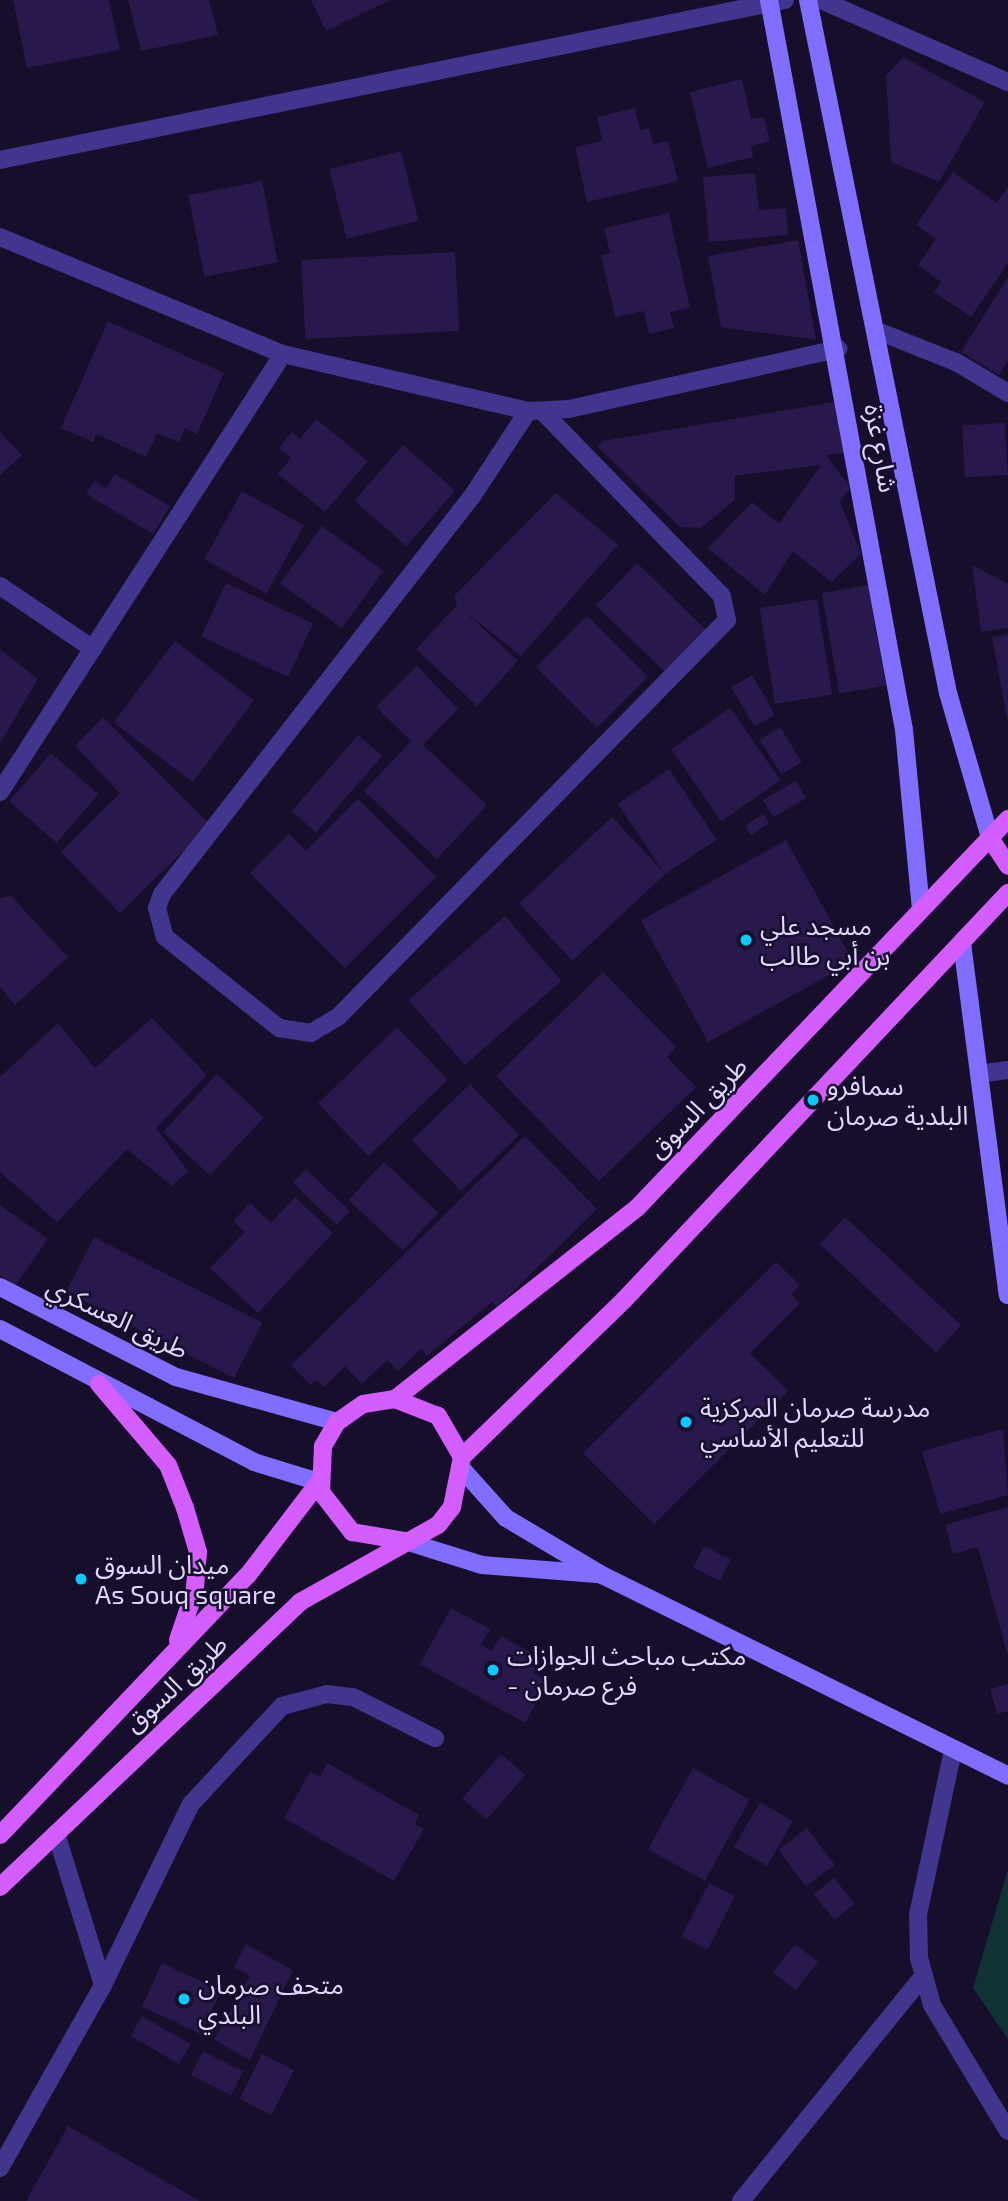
<!DOCTYPE html>
<html>
<head>
<meta charset="utf-8">
<style>
  body { margin:0 }
  #map { position:relative; width:1008px; height:2201px; overflow:hidden; background:#160e2a; font-family:"Exo 2","Noto Sans Arabic",sans-serif }
  div>[style] { position:absolute }
  .green>* { inset:0; background:#103234 }
  .building>* { inset:0; background:#28184c; transform-origin:0 0 }
  .lane>* { height:18px; margin:-9px; padding:0 9px; transform-origin:9px; border-radius:9px; background:#41358d }
  .street>* { height:18px; margin:-9px; padding:0 9px; transform-origin:9px; border-radius:9px; background:#41358d }
  .secondary>* { height:18px; margin:-9px; padding:0 9px; transform-origin:9px; border-radius:9px; background:#816dff }
  .primary>* { height:18px; margin:-9px; padding:0 9px; transform-origin:9px; border-radius:9px; background:#d45dff }
  .dots>* { width:19px; height:19px; translate:-50% -50%; box-sizing:border-box; border:4px solid #160e2a; border-radius:50% }
  span { translate:-50% -50%; white-space:nowrap; text-align:center; line-height:1.15; -webkit-text-stroke:5px #160e2a; paint-order:stroke }
  .street-label { font-size:26px; color:#dfd6ff }
  .poi-label { font-size:26px; color:#dfd6ff }
  .left { translate:0 -50%; text-align:left }
</style>
</head>
<body>
<div id="map">
  <div class="green">
    <div style="clip-path:polygon(1008px 1869px,1008px 2039px,973px 1988px)"></div>
  </div>
  <div class="building">
    <div style="clip-path:polygon(13px 0,109px 0,120px 50px,27px 68px)"></div>
    <div style="clip-path:polygon(128px 0,209px 0,218px 35px,141px 51px)"></div>
    <div style="clip-path:polygon(311px 0,390px 0,326px 31px)"></div>
    <div style="clip-path:polygon(903px 57px,985px 102px,939px 182px,891px 162px,886px 75px)"></div>
    <div style="clip-path:polygon(742px 79px,751px 119px,764px 117px,770px 141px,751px 146px,753px 157px,708px 168px,690px 92px)"></div>
    <div style="clip-path:polygon(635px 108px,640px 130px,649px 128px,653px 144px,668px 141px,678px 181px,587px 202px,575px 147px,602px 141px,597px 117px)"></div>
    <div style="left:401px;top:151px;width:72px;height:74px;rotate:76deg"></div>
    <div style="clip-path:polygon(953px 172px,997px 203px,1008px 186px,1008px 263px,971px 317px,934px 292px,941px 282px,918px 265px,936px 239px,916px 225px)"></div>
    <div style="clip-path:polygon(755px 173px,759px 210px,786px 208px,788px 235px,709px 242px,703px 177px)"></div>
    <div style="left:262px;top:181px;width:83px;height:75px;rotate:79deg"></div>
    <div style="clip-path:polygon(669px 213px,690px 308px,670px 312px,674px 328px,649px 334px,644px 311px,615px 317px,601px 255px,610px 253px,604px 228px)"></div>
    <div style="clip-path:polygon(798px 240px,816px 340px,721px 327px,708px 256px)"></div>
    <div style="left:455px;top:252px;width:79px;height:154px;rotate:87deg"></div>
    <div style="clip-path:polygon(1008px 277px,1008px 361px,999px 375px,961px 352px)"></div>
    <div style="clip-path:polygon(108px 321px,224px 373px,197px 434px,185px 428px,179px 442px,157px 433px,146px 457px,96px 434px,93px 442px,61px 428px)"></div>
    <div style="clip-path:polygon(834px 402px,846px 453px,826px 455px,850px 487px,840px 502px,861px 554px,831px 582px,793px 551px,765px 595px,708px 548px,752px 502px,779px 524px,821px 465px,735px 476px,735px 500px,701px 528px,680px 527px,598px 447px,602px 441px)"></div>
    <div style="clip-path:polygon(316px 419px,368px 461px,325px 512px,278px 474px,291px 458px,279px 448px,292px 432px,300px 439px)"></div>
    <div style="left:1005px;top:423px;width:52px;height:43px;rotate:87deg"></div>
    <div style="clip-path:polygon(0 432px,22px 455px,0 475px)"></div>
    <div style="left:403px;top:445px;width:69px;height:74px;rotate:41deg"></div>
    <div style="clip-path:polygon(115px 474px,170px 506px,153px 534px,86px 494px,94px 481px,106px 488px)"></div>
    <div style="left:242px;top:491px;width:71px;height:78px;rotate:29deg"></div>
    <div style="clip-path:polygon(556px 493px,618px 545px,521px 656px,463px 610px,518px 661px,477px 706px,416px 649px,457px 605px,454px 596px)"></div>
    <div style="left:322px;top:526px;width:76px;height:71px;rotate:36deg"></div>
    <div style="left:637px;top:563px;width:97px;height:59px;rotate:44deg"></div>
    <div style="clip-path:polygon(972px 565px,1008px 584px,1008px 628px,981px 632px)"></div>
    <div style="left:226px;top:583px;width:96px;height:59px;rotate:25deg"></div>
    <div style="left:868px;top:585px;width:102px;height:47px;rotate:80deg"></div>
    <div style="left:817px;top:599px;width:97px;height:58px;rotate:81deg"></div>
    <div style="left:587px;top:616px;width:86px;height:72px;rotate:45deg"></div>
    <div style="clip-path:polygon(1008px 634px,1008px 719px,1007px 719px,992px 637px)"></div>
    <div style="left:175px;top:641px;width:99px;height:102px;rotate:37deg"></div>
    <div style="clip-path:polygon(0 649px,38px 679px,0 743px)"></div>
    <div style="clip-path:polygon(417px 666px,458px 709px,423px 745px,487px 805px,437px 859px,364px 791px,411px 741px,376px 707px)"></div>
    <div style="left:752px;top:675px;width:46px;height:24px;rotate:60deg"></div>
    <div style="left:730px;top:708px;width:88px;height:72px;rotate:55deg"></div>
    <div style="clip-path:polygon(103px 717px,210px 825px,120px 913px,61px 852px,120px 793px,75px 746px)"></div>
    <div style="left:780px;top:727px;width:41px;height:24px;rotate:58deg"></div>
    <div style="left:358px;top:735px;width:32px;height:101px;rotate:41deg"></div>
    <div style="left:51px;top:753px;width:63px;height:64px;rotate:41deg"></div>
    <div style="left:669px;top:769px;width:85px;height:62px;rotate:56deg"></div>
    <div style="left:796px;top:781px;width:20px;height:38px;rotate:60deg"></div>
    <div style="clip-path:polygon(358px 799px,436px 877px,345px 968px,250px 873px,289px 834px,306px 851px)"></div>
    <div style="left:763px;top:814px;width:11px;height:22px;rotate:56deg"></div>
    <div style="left:612px;top:817px;width:78px;height:127px;rotate:47deg"></div>
    <div style="left:786px;top:840px;width:139px;height:166px;rotate:61deg"></div>
    <div style="clip-path:polygon(11px 896px,68px 957px,15px 1005px,0 987px,0 898px)"></div>
    <div style="left:505px;top:916px;width:86px;height:128px;rotate:49deg"></div>
    <div style="clip-path:polygon(603px 972px,676px 1047px,667px 1057px,696px 1087px,599px 1181px,496px 1076px)"></div>
    <div style="clip-path:polygon(152px 1018px,207px 1075px,156px 1128px,188px 1171px,172px 1186px,127px 1149px,57px 1222px,0 1172px,0 1077px,58px 1023px,95px 1068px)"></div>
    <div style="left:397px;top:1027px;width:73px;height:110px;rotate:46deg"></div>
    <div style="left:217px;top:1074px;width:64px;height:79px;rotate:43deg"></div>
    <div style="left:470px;top:1084px;width:71px;height:81px;rotate:46deg"></div>
    <div style="clip-path:polygon(525px 1136px,597px 1209px,497px 1307px,492px 1302px,427px 1356px,421px 1349px,398px 1371px,387px 1360px,362px 1384px,345px 1366px,324px 1387px,316px 1380px,311px 1385px,291px 1365px)"></div>
    <div style="left:384px;top:1162px;width:74px;height:52px;rotate:43deg"></div>
    <div style="left:306px;top:1169px;width:61px;height:19px;rotate:44deg"></div>
    <div style="clip-path:polygon(295px 1197px,333px 1233px,258px 1313px,210px 1268px,245px 1232px,233px 1221px,250px 1203px,271px 1223px)"></div>
    <div style="clip-path:polygon(0 1205px,48px 1239px,15px 1286px,0 1275px)"></div>
    <div style="left:845px;top:1217px;width:159px;height:37px;rotate:43deg"></div>
    <div style="left:94px;top:1237px;width:189px;height:62px;rotate:27deg"></div>
    <div style="clip-path:polygon(776px 1262px,800px 1285px,791px 1294px,800px 1303px,750px 1353px,788px 1391px,654px 1524px,583px 1453px)"></div>
    <div style="clip-path:polygon(1003px 1429px,1008px 1495px,940px 1514px,922px 1451px)"></div>
    <div style="clip-path:polygon(1008px 1507px,1008px 1653px,1007px 1653px,978px 1547px,953px 1554px,945px 1525px)"></div>
    <div style="left:704px;top:1546px;width:30px;height:24px;rotate:27deg"></div>
    <div style="clip-path:polygon(451px 1608px,490px 1629px,481px 1645px,492px 1651px,501px 1636px,541px 1658px,533px 1673px,549px 1681px,525px 1723px,420px 1664px)"></div>
    <div style="clip-path:polygon(1008px 1684px,1008px 1711px,997px 1714px,990px 1689px)"></div>
    <div style="left:501px;top:1754px;width:32px;height:59px;rotate:41deg"></div>
    <div style="clip-path:polygon(327px 1763px,419px 1815px,415px 1824px,424px 1829px,394px 1881px,284px 1818px,310px 1772px,320px 1777px)"></div>
    <div style="left:693px;top:1768px;width:65px;height:93px;rotate:29deg"></div>
    <div style="left:760px;top:1802px;width:38px;height:52px;rotate:30deg"></div>
    <div style="left:807px;top:1828px;width:46px;height:36px;rotate:53deg"></div>
    <div style="left:834px;top:1878px;width:33px;height:26px;rotate:51deg"></div>
    <div style="left:709px;top:1883px;width:29px;height:60px;rotate:27deg"></div>
    <div style="clip-path:polygon(246px 1944px,293px 1970px,250px 2060px,214px 2040px,250px 1976px,234px 1967px)"></div>
    <div style="left:795px;top:1944px;width:29px;height:36px;rotate:38deg"></div>
    <div style="left:162px;top:1963px;width:65px;height:48px;rotate:25deg"></div>
    <div style="left:142px;top:2016px;width:56px;height:23px;rotate:30deg"></div>
    <div style="left:203px;top:2051px;width:45px;height:27px;rotate:27deg"></div>
    <div style="left:262px;top:2054px;width:36px;height:50px;rotate:27deg"></div>
    <div style="clip-path:polygon(68px 2126px,200px 2201px,26px 2201px)"></div>
  </div>
  <div class="lane">
    <div style="left:875px;top:330px;width:87px;rotate:21.6deg"></div>
    <div style="left:956px;top:362px;width:61px;rotate:30.8deg"></div>
    <div style="left:979px;top:1074px;width:29px;rotate:-8deg"></div>
  </div>
  <div class="street">
    <div style="left:821px;top:0;width:204px;rotate:23.7deg"></div>
    <div style="left:0;top:160px;width:801px;rotate:-11.52deg"></div>
    <div style="left:0;top:237px;width:306px;rotate:22.5deg"></div>
    <div style="left:283px;top:354px;width:252px;rotate:13.1deg"></div>
    <div style="left:528px;top:411px;width:41px;rotate:-2.8deg"></div>
    <div style="left:569px;top:409px;width:276px;rotate:-12.6deg"></div>
    <div style="left:528px;top:411px;width:100px;rotate:123.2deg"></div>
    <div style="left:473px;top:495px;width:506px;rotate:127.93deg"></div>
    <div style="left:162px;top:894px;width:15px;rotate:110deg"></div>
    <div style="left:157px;top:908px;width:30px;rotate:75deg"></div>
    <div style="left:165px;top:937px;width:146px;rotate:38.6deg"></div>
    <div style="left:279px;top:1028px;width:32px;rotate:9deg"></div>
    <div style="left:311px;top:1033px;width:31px;rotate:-31deg"></div>
    <div style="left:338px;top:1017px;width:556px;rotate:-45.58deg"></div>
    <div style="left:727px;top:620px;width:25px;rotate:-102deg"></div>
    <div style="left:722px;top:596px;width:258px;rotate:-134.2deg"></div>
    <div style="left:0;top:586px;width:112px;rotate:34.1deg"></div>
    <div style="left:0;top:792px;width:521px;rotate:-57.13deg"></div>
    <div style="left:953px;top:1750px;width:168px;rotate:102deg"></div>
    <div style="left:918px;top:1914px;width:44px;rotate:88.7deg"></div>
    <div style="left:919px;top:1958px;width:49px;rotate:74.5deg"></div>
    <div style="left:932px;top:2005px;width:147px;rotate:58.9deg"></div>
    <div style="left:103px;top:1985px;width:201px;rotate:-64.1deg"></div>
    <div style="left:191px;top:1804px;width:134px;rotate:-47.1deg"></div>
    <div style="left:282px;top:1706px;width:47px;rotate:-14.9deg"></div>
    <div style="left:327px;top:1694px;width:26px;rotate:7deg"></div>
    <div style="left:353px;top:1697px;width:92px;rotate:26.6deg"></div>
    <div style="left:0;top:2168px;width:210px;rotate:-60.6deg"></div>
    <div style="left:103px;top:1985px;width:159px;rotate:-107.2deg"></div>
    <div style="left:741px;top:2201px;width:291px;rotate:-51deg"></div>
  </div>
  <div class="secondary">
    <div style="left:769px;top:0;width:742px;rotate:79.52deg"></div>
    <div style="left:904px;top:730px;width:180px;rotate:84.6deg"></div>
    <div style="left:808px;top:0;width:707px;rotate:78.58deg"></div>
    <div style="left:948px;top:693px;width:151px;rotate:73.8deg"></div>
    <div style="left:962px;top:943px;width:355px;rotate:82.6deg"></div>
    <div style="left:0;top:1287px;width:198px;rotate:27.1deg"></div>
    <div style="left:176px;top:1377px;width:167px;rotate:15.6deg"></div>
    <div style="left:0;top:1329px;width:287px;rotate:27.6deg"></div>
    <div style="left:254px;top:1462px;width:68px;rotate:17.1deg"></div>
    <div style="left:462px;top:1469px;width:66px;rotate:48.1deg"></div>
    <div style="left:506px;top:1518px;width:112px;rotate:30.7deg"></div>
    <div style="left:602px;top:1575px;width:453px;rotate:26.3deg"></div>
    <div style="left:405px;top:1541px;width:81px;rotate:17.3deg"></div>
    <div style="left:482px;top:1565px;width:115px;rotate:4.5deg"></div>
  </div>
  <div class="primary">
    <div style="left:990px;top:838px;width:33px;rotate:57deg"></div>
    <div style="left:99px;top:1384px;width:106px;rotate:49.6deg"></div>
    <div style="left:168px;top:1465px;width:46px;rotate:68.4deg"></div>
    <div style="left:185px;top:1508px;width:46px;rotate:73.5deg"></div>
    <div style="left:198px;top:1552px;width:38px;rotate:95deg"></div>
    <div style="left:195px;top:1590px;width:53px;rotate:108.8deg"></div>
    <div style="left:395px;top:1399px;width:308px;rotate:-38.3deg"></div>
    <div style="left:637px;top:1208px;width:538px;rotate:-46.36deg"></div>
    <div style="left:462px;top:1457px;width:226px;rotate:-44.1deg"></div>
    <div style="left:624px;top:1300px;width:560px;rotate:-46.67deg"></div>
    <div style="left:0;top:1835px;width:359px;rotate:-46.4deg"></div>
    <div style="left:248px;top:1575px;width:117px;rotate:-52.6deg"></div>
    <div style="left:0;top:1887px;width:414px;rotate:-43.5deg"></div>
    <div style="left:300px;top:1602px;width:158px;rotate:-29.2deg"></div>
    <div style="left:438px;top:1525px;width:23px;rotate:-52deg"></div>
    <div style="left:452px;top:1507px;width:51px;rotate:-78.7deg"></div>
    <div style="left:462px;top:1457px;width:48px;rotate:-120.3deg"></div>
    <div style="left:438px;top:1416px;width:46px;rotate:-158.4deg"></div>
    <div style="left:395px;top:1399px;width:32px;rotate:171deg"></div>
    <div style="left:363px;top:1404px;width:32px;rotate:145deg"></div>
    <div style="left:337px;top:1422px;width:28px;rotate:120deg"></div>
    <div style="left:323px;top:1446px;width:46px;rotate:92.5deg"></div>
    <div style="left:321px;top:1492px;width:51px;rotate:52.2deg"></div>
    <div style="left:352px;top:1532px;width:54px;rotate:9.6deg"></div>
  </div>
  <div class="dots">
    <div style="left:746px;top:940px;background:#02cbff"></div>
    <div style="left:813px;top:1100px;background:#02cbff"></div>
    <div style="left:686px;top:1422px;background:#02cbff"></div>
    <div style="left:81px;top:1579px;background:#02cbff"></div>
    <div style="left:493px;top:1670px;background:#02cbff"></div>
    <div style="left:184px;top:1999px;background:#02cbff"></div>
  </div>
  <div class="street-label">
    <span style="left:882px;top:448px;rotate:80deg">شارع غزة</span>
    <span style="left:697px;top:1107px;rotate:-46deg">طريق السوق</span>
    <span style="left:118px;top:1317px;rotate:26deg">طريق العسكري</span>
    <span style="left:175px;top:1683px;rotate:-43deg">طريق السوق</span>
  </div>
  <div class="poi-label">
    <span class="left" style="left:760px;top:940px">مسجد علي<br>بن أبي طالب</span>
    <span class="left" style="left:827px;top:1100px">سمافرو<br>البلدية صرمان</span>
    <span class="left" style="left:700px;top:1422px">مدرسة صرمان المركزية<br>للتعليم الأساسي</span>
    <span class="left" style="left:95px;top:1579px">ميدان السوق<br>As Souq square</span>
    <span class="left" style="left:507px;top:1670px">مكتب مباحث الجوازات<br>- فرع صرمان</span>
    <span class="left" style="left:198px;top:1999px">متحف صرمان<br>البلدي</span>
  </div>
</div>
</body>
</html>
